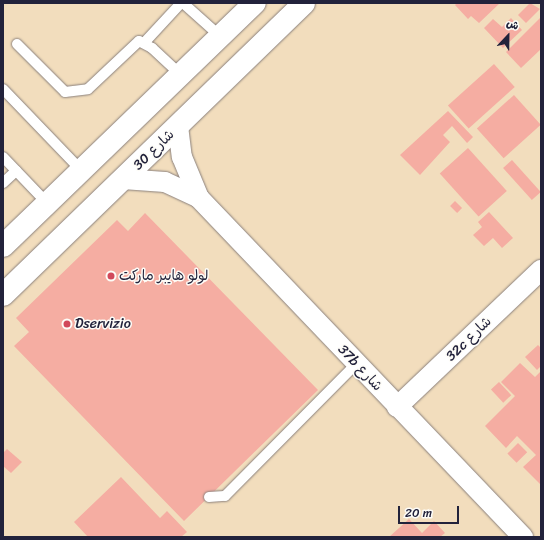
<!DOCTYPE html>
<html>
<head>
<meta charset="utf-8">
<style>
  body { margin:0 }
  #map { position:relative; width:544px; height:540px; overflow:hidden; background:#f2ddbd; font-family:Sriracha,"Playpen Sans Arabic",sans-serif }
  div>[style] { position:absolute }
  .building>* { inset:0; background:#f5ada2; transform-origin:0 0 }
  .roads { filter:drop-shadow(0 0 1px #8a807c) drop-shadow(0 0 1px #8a807c) }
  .service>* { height:10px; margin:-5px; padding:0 5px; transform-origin:5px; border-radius:5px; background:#fff }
  .minor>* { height:20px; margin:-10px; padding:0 10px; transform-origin:10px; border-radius:10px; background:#fff }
  .tertiary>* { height:22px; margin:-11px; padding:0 11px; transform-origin:11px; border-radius:11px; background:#fff }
  .dots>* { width:11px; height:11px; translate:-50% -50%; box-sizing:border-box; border:2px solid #fdfcf7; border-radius:50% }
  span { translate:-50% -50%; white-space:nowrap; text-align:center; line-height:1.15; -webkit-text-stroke:3px #fdfcf7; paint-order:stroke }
  .street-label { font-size:14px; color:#22223b }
  .poi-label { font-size:14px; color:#22223b }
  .left { translate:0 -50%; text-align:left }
  .frame { position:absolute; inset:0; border:4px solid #22223b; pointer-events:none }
  .north { position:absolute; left:488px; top:16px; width:40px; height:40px; -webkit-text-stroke:3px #fdfcf7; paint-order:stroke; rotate:22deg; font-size:11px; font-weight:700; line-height:16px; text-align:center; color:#22223b }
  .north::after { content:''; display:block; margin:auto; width:14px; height:18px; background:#22223b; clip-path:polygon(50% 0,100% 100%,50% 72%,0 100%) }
  .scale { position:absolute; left:398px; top:506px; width:61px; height:18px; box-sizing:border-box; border:2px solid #22223b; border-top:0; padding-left:5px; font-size:12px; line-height:14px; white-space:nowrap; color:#22223b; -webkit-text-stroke:3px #fdfcf7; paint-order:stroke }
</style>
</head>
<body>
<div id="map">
  <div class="building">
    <div style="clip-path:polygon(457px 3px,500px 3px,479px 23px,471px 16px,468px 19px,455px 5px)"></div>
    <div style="clip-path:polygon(530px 3px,540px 9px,526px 23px,518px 15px)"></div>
    <div style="clip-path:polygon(541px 17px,541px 49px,521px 68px,506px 52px)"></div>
    <div style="clip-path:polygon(511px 18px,522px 30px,503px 48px,484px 28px,493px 19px,502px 27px)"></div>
    <div style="left:494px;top:64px;width:31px;height:62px;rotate:48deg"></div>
    <div style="left:514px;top:95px;width:40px;height:50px;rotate:48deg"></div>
    <div style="clip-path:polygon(448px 111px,473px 137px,467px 143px,452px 126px,443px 135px,450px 142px,420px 175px,400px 155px)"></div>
    <div style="left:468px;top:148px;width:58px;height:38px;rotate:48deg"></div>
    <div style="left:512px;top:160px;width:43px;height:12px;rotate:48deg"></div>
    <div style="left:455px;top:201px;width:10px;height:7px;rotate:45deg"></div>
    <div style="clip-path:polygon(489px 212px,513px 238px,502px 248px,493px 238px,484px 246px,473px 235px,482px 227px,478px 222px)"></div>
    <div style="clip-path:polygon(145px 213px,318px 390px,184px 521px,14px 346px,29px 332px,16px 318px,117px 220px,128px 231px)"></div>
    <div style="clip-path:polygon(538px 345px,541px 348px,541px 366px,537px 370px,525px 357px)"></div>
    <div style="clip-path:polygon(520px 363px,535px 377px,541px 371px,541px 485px,523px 467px,536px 455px,517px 436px,506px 448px,485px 426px,515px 396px,501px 382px)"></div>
    <div style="left:499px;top:382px;width:18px;height:11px;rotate:47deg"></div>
    <div style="left:518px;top:443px;width:13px;height:15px;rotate:45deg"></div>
    <div style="clip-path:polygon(7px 449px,22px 462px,11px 473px,3px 466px,3px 453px)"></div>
    <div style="clip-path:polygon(121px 477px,160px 518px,167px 511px,187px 532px,181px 537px,88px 537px,74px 522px)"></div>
    <div style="clip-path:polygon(409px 519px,422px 533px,434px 521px,445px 533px,440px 537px,389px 537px)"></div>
  </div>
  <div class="roads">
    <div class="service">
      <div style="left:183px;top:3px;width:51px;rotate:41.8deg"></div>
      <div style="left:144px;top:43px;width:54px;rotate:-47.2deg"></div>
      <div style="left:17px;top:44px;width:68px;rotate:45deg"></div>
      <div style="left:65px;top:92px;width:23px;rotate:-7deg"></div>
      <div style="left:88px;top:89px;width:70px;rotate:-43.3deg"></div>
      <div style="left:139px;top:41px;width:15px;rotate:28deg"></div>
      <div style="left:152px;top:48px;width:40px;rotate:43deg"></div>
      <div style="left:3px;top:89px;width:112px;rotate:46.1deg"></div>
      <div style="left:3px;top:157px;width:64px;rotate:46.3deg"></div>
      <div style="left:3px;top:183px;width:18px;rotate:-43deg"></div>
      <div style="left:209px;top:497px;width:16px;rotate:-4deg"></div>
      <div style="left:225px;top:496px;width:186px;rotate:-45.2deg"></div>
    </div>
    <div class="minor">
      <div style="left:178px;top:126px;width:31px;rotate:83deg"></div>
      <div style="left:182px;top:157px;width:44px;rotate:67.5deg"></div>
      <div style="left:123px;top:179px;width:42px;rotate:4.1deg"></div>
      <div style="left:165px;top:182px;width:38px;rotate:25deg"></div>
      <div style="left:199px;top:198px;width:469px;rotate:46.3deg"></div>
      <div style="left:397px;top:407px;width:199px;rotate:-43.6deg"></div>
    </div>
    <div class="tertiary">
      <div style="left:3px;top:246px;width:350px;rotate:-44deg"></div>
      <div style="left:3px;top:295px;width:419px;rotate:-44.1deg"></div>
    </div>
  </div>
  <div class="dots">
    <div style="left:111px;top:276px;background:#d1495b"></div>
    <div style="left:67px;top:324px;background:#d1495b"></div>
  </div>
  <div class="street-label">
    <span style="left:154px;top:150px;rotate:-44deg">شارع 30</span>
    <span style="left:469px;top:339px;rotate:-44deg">32c شارع</span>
    <span style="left:360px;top:368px;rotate:47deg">37b شارع</span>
  </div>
  <div class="poi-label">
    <span class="left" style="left:119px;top:276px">لولو هايبر ماركت</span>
    <span class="left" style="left:75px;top:324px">Dservizio</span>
  </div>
  <div class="frame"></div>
  <div class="north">ش</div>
  <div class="scale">20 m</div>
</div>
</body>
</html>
